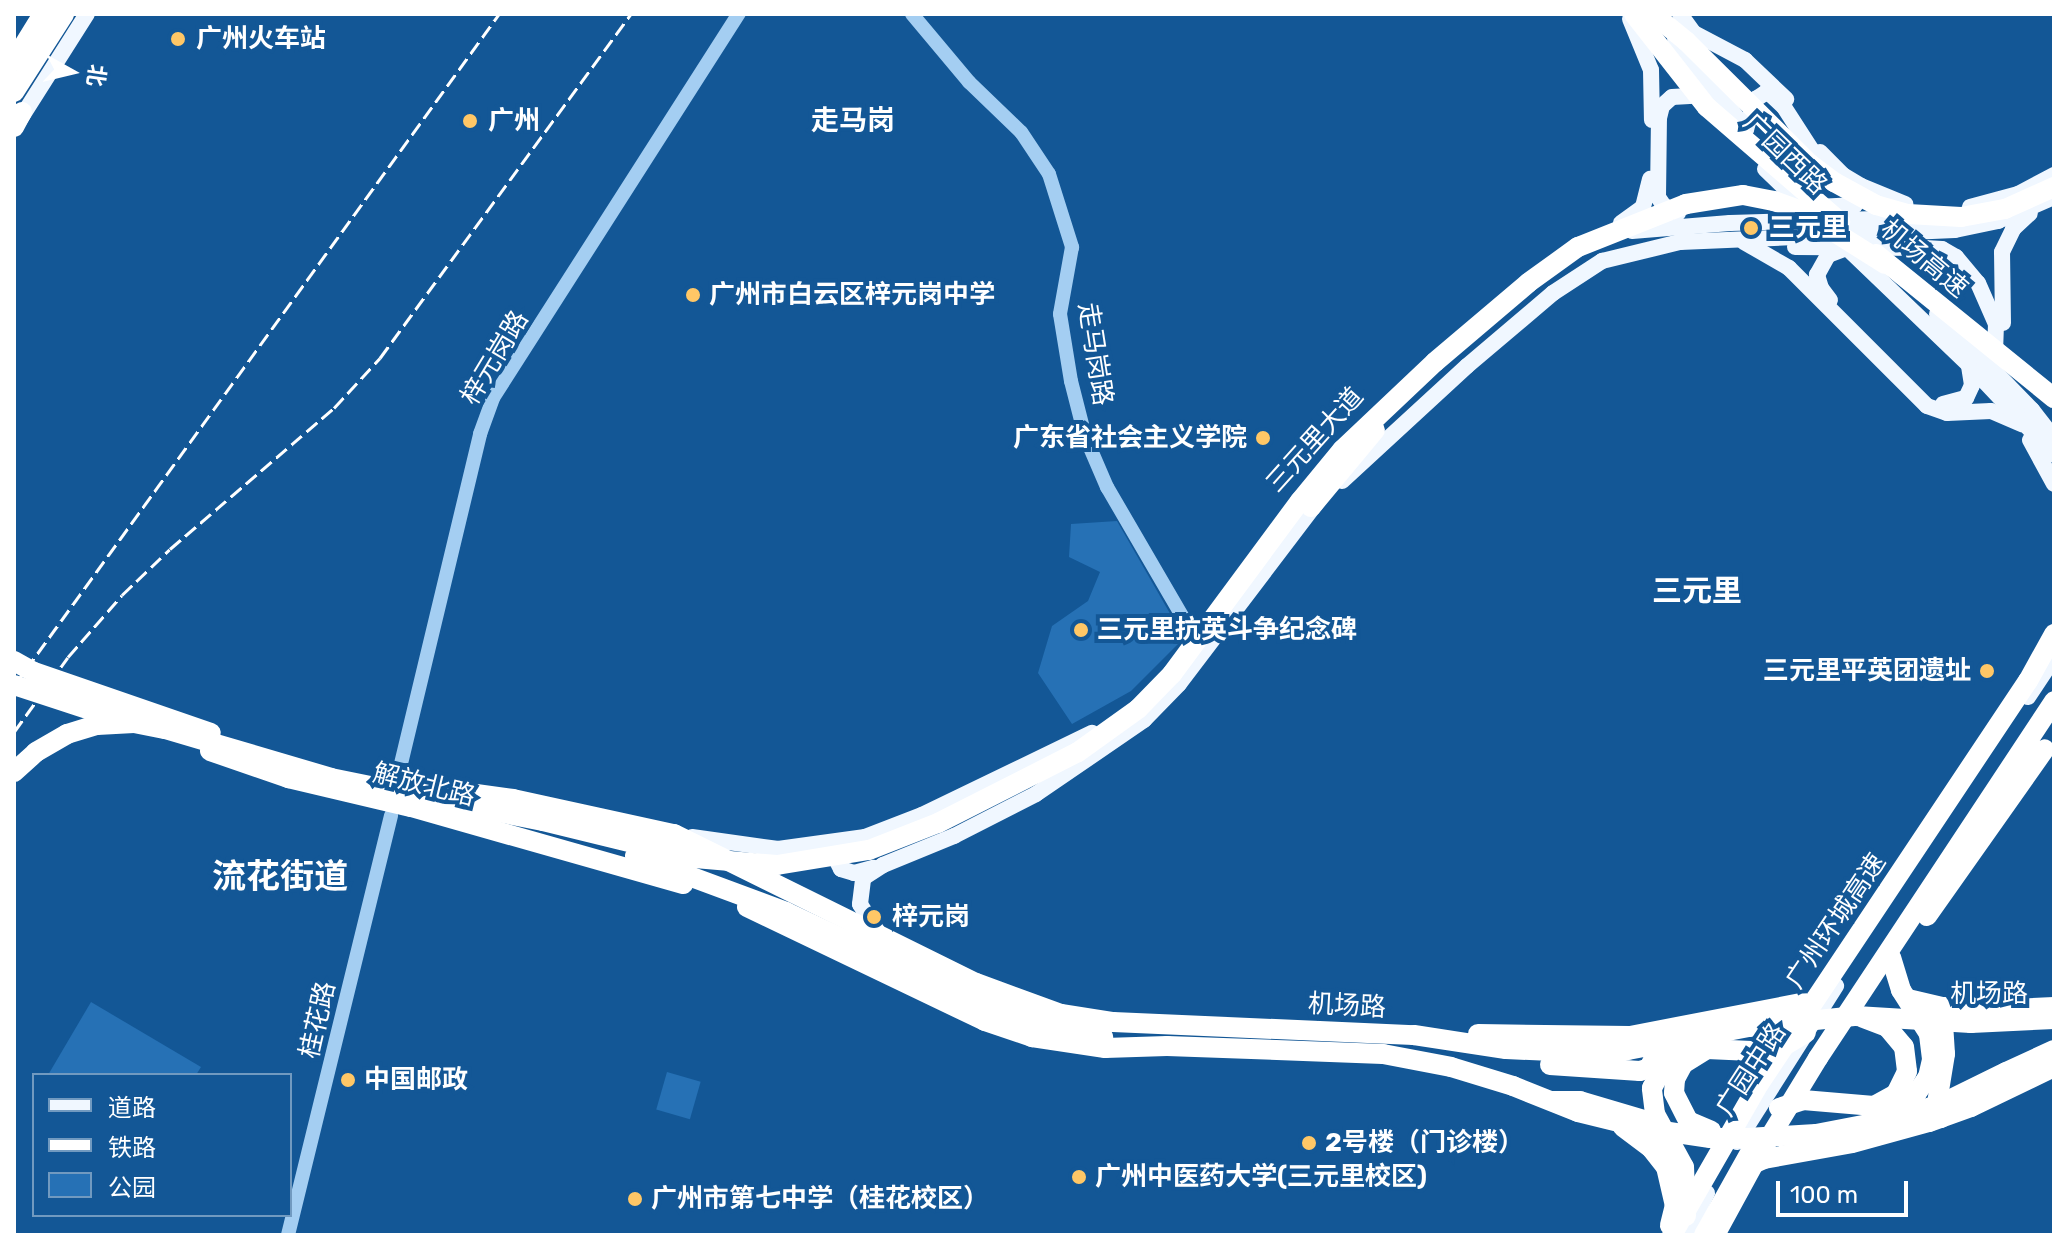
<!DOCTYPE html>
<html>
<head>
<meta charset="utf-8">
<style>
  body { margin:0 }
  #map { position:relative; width:2068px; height:1249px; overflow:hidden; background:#135796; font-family:Rubik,"Noto Sans SC",sans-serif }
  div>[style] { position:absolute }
  .green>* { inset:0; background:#2671b5; transform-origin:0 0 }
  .minor>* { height:14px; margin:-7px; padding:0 7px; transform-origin:7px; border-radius:7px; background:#a4cef2 }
  .major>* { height:16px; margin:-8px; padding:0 8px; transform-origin:8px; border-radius:8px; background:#f0f7ff }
  .highway>* { height:20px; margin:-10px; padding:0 10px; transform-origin:10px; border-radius:10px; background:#fff }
  .rail>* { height:3px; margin-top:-1.5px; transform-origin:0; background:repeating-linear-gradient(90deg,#fff 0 14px,transparent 0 20px) }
  .major-bridge>* { height:16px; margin:-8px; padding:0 8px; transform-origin:8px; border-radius:8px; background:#f0f7ff }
  .highway-bridge>* { height:20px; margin:-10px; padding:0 10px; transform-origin:10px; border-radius:10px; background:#fff }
  .dots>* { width:22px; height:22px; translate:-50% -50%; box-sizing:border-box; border:4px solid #135796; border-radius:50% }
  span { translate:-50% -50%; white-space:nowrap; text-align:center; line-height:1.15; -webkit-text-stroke:8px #135796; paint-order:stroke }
  .poi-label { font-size:26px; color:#fff; font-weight:700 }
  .left { translate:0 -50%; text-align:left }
  .right { translate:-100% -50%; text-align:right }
  .street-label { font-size:26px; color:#fff }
  .neighbourhood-label { font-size:28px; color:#fff; font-weight:700 }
  .quarter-label { font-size:30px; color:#fff; font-weight:700 }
  .district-label { font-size:34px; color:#fff; font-weight:700 }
  .frame { position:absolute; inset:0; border:16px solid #fff; pointer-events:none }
  .legend { position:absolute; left:32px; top:1073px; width:260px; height:144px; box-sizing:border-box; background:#135796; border:2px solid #719ac0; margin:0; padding:10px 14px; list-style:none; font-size:24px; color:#fff }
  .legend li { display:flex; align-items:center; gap:16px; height:40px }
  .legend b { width:40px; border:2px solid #719ac0 }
  .north { position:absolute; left:32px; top:32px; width:80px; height:80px; -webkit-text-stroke:6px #135796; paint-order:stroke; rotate:98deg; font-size:22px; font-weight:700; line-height:32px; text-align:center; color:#fff }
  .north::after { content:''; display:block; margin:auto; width:28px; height:36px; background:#fff; clip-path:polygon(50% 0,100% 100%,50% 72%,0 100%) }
  .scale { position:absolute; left:1776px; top:1181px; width:132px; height:36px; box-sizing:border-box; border:4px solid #fff; border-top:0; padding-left:10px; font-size:24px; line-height:28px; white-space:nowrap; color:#fff; -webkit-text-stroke:6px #135796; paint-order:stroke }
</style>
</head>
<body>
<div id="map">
  <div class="green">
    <div style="clip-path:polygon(1117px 521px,1184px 638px,1131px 691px,1072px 724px,1038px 673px,1052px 626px,1088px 601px,1100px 572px,1069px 557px,1071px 524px)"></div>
    <div style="clip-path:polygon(91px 1002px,201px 1067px,196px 1075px,48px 1075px)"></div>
    <div style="left:667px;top:1072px;width:35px;height:39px;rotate:16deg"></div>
  </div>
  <div class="minor">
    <div style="left:912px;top:14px;width:89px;rotate:50deg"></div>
    <div style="left:969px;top:82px;width:72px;rotate:43.9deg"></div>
    <div style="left:1021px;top:132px;width:50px;rotate:56.3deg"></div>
    <div style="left:1049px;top:174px;width:77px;rotate:72.5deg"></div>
    <div style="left:1072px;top:247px;width:68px;rotate:100.2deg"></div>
    <div style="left:1060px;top:314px;width:68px;rotate:80.7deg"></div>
    <div style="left:1071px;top:381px;width:57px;rotate:75.7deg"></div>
    <div style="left:1085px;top:436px;width:56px;rotate:66.7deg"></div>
    <div style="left:1107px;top:487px;width:171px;rotate:59.8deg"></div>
    <div style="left:399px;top:772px;width:348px;rotate:-76.5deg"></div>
    <div style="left:480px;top:434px;width:38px;rotate:-70deg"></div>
    <div style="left:493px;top:398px;width:456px;rotate:-57.4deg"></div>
    <div style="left:288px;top:1235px;width:432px;rotate:-76.2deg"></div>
  </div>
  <div class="major">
    <div style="left:1680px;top:14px;width:32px;rotate:54deg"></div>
    <div style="left:1630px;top:19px;width:55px;rotate:67.6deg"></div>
    <div style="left:1651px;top:70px;width:50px;rotate:88.9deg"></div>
    <div style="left:1694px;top:33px;width:58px;rotate:27.9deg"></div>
    <div style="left:1745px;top:60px;width:57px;rotate:43.6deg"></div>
    <div style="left:1675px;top:39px;width:115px;rotate:51.7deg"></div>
    <div style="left:19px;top:121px;width:127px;rotate:-57.6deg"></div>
    <div style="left:1746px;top:129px;width:32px;rotate:-72deg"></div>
    <div style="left:1756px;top:99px;width:11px;rotate:-34deg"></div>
    <div style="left:1765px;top:93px;width:5px;rotate:11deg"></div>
    <div style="left:1770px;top:94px;width:19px;rotate:43deg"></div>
    <div style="left:1784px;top:107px;width:70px;rotate:57.2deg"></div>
    <div style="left:1820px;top:152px;width:33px;rotate:45deg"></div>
    <div style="left:1843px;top:175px;width:21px;rotate:31deg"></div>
    <div style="left:1861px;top:186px;width:48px;rotate:22.2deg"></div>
    <div style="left:1818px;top:207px;width:37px;rotate:-3deg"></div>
    <div style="left:1855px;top:205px;width:10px;rotate:-66deg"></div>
    <div style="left:1859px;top:196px;width:9px;rotate:-126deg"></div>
    <div style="left:1970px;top:207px;width:50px;rotate:-15.2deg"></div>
    <div style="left:2018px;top:194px;width:41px;rotate:-27.8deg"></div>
    <div style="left:1678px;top:213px;width:16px;rotate:-153deg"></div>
    <div style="left:1664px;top:206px;width:11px;rotate:-124deg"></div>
    <div style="left:1658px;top:197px;width:79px;rotate:-89.3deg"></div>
    <div style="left:1659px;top:118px;width:12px;rotate:-76deg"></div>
    <div style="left:1662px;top:106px;width:13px;rotate:-42deg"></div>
    <div style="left:1672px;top:97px;width:22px;rotate:-3deg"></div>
    <div style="left:1621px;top:223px;width:27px;rotate:-36deg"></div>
    <div style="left:1643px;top:207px;width:29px;rotate:-76deg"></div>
    <div style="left:1632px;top:231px;width:98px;rotate:-4.7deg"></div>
    <div style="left:1730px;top:223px;width:182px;rotate:-1.6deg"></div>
    <div style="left:1744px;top:242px;width:52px;rotate:30deg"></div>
    <div style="left:1789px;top:268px;width:195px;rotate:45deg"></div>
    <div style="left:1927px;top:406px;width:21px;rotate:19deg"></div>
    <div style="left:1947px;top:413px;width:44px;rotate:-2.6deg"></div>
    <div style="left:1991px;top:411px;width:34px;rotate:23deg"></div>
    <div style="left:1795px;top:247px;width:130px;rotate:0.4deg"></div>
    <div style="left:1925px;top:248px;width:17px;rotate:3deg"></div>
    <div style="left:1942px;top:249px;width:16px;rotate:30deg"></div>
    <div style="left:1956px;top:257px;width:34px;rotate:50deg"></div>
    <div style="left:1978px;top:283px;width:45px;rotate:66.3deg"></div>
    <div style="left:1996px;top:324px;width:25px;rotate:92deg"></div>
    <div style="left:1995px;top:349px;width:11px;rotate:139deg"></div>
    <div style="left:1987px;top:356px;width:8px;rotate:180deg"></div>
    <div style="left:1830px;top:300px;width:15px;rotate:-127deg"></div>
    <div style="left:1821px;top:288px;width:14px;rotate:-107deg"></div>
    <div style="left:1817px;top:275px;width:23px;rotate:-61deg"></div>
    <div style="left:1828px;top:255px;width:17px;rotate:-21deg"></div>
    <div style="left:2003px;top:323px;width:71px;rotate:-90.8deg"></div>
    <div style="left:2002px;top:252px;width:25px;rotate:-64deg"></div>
    <div style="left:2013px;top:229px;width:23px;rotate:-43deg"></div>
    <div style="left:1965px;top:341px;width:96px;rotate:45.8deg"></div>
    <div style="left:2032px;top:410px;width:36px;rotate:52deg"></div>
    <div style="left:1970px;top:366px;width:122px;rotate:46.7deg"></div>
    <div style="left:1943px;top:404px;width:24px;rotate:-15deg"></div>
    <div style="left:1966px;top:398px;width:14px;rotate:-65deg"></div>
    <div style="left:1972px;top:385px;width:20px;rotate:-99deg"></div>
    <div style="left:2030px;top:440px;width:50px;rotate:61.4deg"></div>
    <div style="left:1342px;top:481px;width:170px;rotate:-42.6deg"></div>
    <div style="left:1467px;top:366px;width:113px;rotate:-40.3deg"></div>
    <div style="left:1553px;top:293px;width:59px;rotate:-33.1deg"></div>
    <div style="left:1602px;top:261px;width:80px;rotate:-13.7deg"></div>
    <div style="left:1680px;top:242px;width:275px;rotate:-2.5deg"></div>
    <div style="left:1955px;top:230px;width:44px;rotate:-11.8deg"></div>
    <div style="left:1998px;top:221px;width:61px;rotate:-23.2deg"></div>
    <div style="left:2028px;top:697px;width:47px;rotate:-56.3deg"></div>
    <div style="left:692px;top:837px;width:87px;rotate:7.9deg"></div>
    <div style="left:778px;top:849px;width:88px;rotate:-7.9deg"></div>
    <div style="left:865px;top:837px;width:61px;rotate:-21.1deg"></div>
    <div style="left:922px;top:815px;width:189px;rotate:-25.8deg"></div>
    <div style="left:843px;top:845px;width:17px;rotate:111deg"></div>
    <div style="left:837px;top:861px;width:9px;rotate:63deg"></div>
    <div style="left:841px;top:869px;width:14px;rotate:17deg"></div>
    <div style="left:854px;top:873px;width:20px;rotate:-15deg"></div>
    <div style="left:878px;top:932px;width:33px;rotate:-123deg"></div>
    <div style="left:860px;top:904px;width:26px;rotate:-83deg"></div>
    <div style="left:863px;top:878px;width:24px;rotate:-33deg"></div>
    <div style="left:883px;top:865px;width:77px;rotate:-22.2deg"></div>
    <div style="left:954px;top:836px;width:92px;rotate:-27.1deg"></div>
    <div style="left:1036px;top:794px;width:131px;rotate:-34.4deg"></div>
    <div style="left:1144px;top:720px;width:50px;rotate:-45.8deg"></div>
    <div style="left:1179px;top:684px;width:230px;rotate:-52.8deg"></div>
    <div style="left:1737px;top:1142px;width:185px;rotate:-57.6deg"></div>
    <div style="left:1686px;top:1235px;width:47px;rotate:-63.4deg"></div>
  </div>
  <div class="highway">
    <div style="left:1634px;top:14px;width:118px;rotate:51.9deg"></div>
    <div style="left:14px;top:127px;width:17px;rotate:-62deg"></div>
    <div style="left:1311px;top:507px;width:100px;rotate:-50.3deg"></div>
    <div style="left:14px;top:661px;width:23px;rotate:29deg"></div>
    <div style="left:34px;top:672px;width:187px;rotate:19deg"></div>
    <div style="left:2028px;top:681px;width:54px;rotate:-61deg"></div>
    <div style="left:14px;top:685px;width:122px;rotate:18.1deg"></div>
    <div style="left:210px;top:751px;width:83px;rotate:19.1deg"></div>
    <div style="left:288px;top:778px;width:126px;rotate:13.3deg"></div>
    <div style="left:411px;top:807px;width:283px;rotate:15.8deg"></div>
    <div style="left:404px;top:784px;width:110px;rotate:7.8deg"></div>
    <div style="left:513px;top:799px;width:165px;rotate:12.3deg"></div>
    <div style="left:674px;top:834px;width:337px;rotate:26.3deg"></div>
    <div style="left:976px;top:983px;width:90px;rotate:20deg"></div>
    <div style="left:1061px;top:1014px;width:53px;rotate:8.7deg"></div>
    <div style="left:1113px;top:1022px;width:301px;rotate:2.5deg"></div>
    <div style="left:1414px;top:1035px;width:93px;rotate:8.7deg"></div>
    <div style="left:1506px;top:1049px;width:67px;rotate:2.6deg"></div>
    <div style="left:747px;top:907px;width:264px;rotate:25.6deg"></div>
    <div style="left:985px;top:1021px;width:50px;rotate:18.8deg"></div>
    <div style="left:1032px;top:1037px;width:74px;rotate:8.6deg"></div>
    <div style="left:1105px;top:1048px;width:62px;rotate:-1.8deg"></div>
    <div style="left:1167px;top:1046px;width:216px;rotate:2.1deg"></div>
    <div style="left:1383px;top:1054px;width:69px;rotate:10.8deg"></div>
    <div style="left:1451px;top:1067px;width:65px;rotate:17deg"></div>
    <div style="left:969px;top:998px;width:68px;rotate:19.8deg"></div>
    <div style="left:1033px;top:1021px;width:72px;rotate:12.9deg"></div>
    <div style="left:1908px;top:999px;width:35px;rotate:13deg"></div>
    <div style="left:1942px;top:1007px;width:50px;rotate:3.4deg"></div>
    <div style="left:1992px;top:1010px;width:62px;rotate:-2.8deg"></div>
    <div style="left:1478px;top:1034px;width:152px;rotate:0.8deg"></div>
    <div style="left:1630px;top:1036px;width:179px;rotate:-10.9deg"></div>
    <div style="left:1707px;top:1049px;width:67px;rotate:2.6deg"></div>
    <div style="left:1774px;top:1052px;width:37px;rotate:-31deg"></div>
    <div style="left:1550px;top:1065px;width:90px;rotate:3.8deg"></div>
    <div style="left:1640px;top:1071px;width:9px;rotate:-18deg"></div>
    <div style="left:1649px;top:1068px;width:16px;rotate:-63deg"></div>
    <div style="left:1656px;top:1054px;width:21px;rotate:-109deg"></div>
    <div style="left:2006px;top:1072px;width:53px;rotate:-24.6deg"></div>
    <div style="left:1552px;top:1101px;width:28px"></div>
    <div style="left:1580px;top:1101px;width:67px;rotate:16.5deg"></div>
    <div style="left:1644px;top:1120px;width:28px;rotate:52deg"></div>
    <div style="left:1661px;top:1142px;width:32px;rotate:74deg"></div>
    <div style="left:1779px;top:1108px;width:25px;rotate:-18deg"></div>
    <div style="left:1803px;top:1100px;width:71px;rotate:4.8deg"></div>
    <div style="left:1874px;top:1106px;width:25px;rotate:-29deg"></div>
    <div style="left:1896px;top:1094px;width:25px;rotate:-64deg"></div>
    <div style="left:1907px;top:1071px;width:24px;rotate:-97deg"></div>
    <div style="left:1904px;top:1047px;width:26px;rotate:-130deg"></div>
    <div style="left:1887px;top:1027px;width:26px;rotate:-159deg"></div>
    <div style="left:1886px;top:1117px;width:38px;rotate:-37deg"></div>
    <div style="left:1916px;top:1094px;width:21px;rotate:-55deg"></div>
    <div style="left:1928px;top:1077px;width:18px;rotate:-77deg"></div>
    <div style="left:1932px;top:1059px;width:25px;rotate:-97deg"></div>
    <div style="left:1929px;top:1034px;width:52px;rotate:-122.5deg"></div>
    <div style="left:1901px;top:990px;width:34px;rotate:-107deg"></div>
    <div style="left:1941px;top:1118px;width:16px;rotate:-105deg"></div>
    <div style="left:1937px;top:1103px;width:50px;rotate:-80.7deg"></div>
    <div style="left:1945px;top:1054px;width:47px;rotate:-93.7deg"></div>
    <div style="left:1746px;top:1167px;width:20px;rotate:-24deg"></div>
    <div style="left:1764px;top:1159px;width:89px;rotate:-10.3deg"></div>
    <div style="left:1852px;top:1143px;width:80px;rotate:-15.3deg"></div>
    <div style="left:1929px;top:1122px;width:45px;rotate:-19.7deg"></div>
    <div style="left:1971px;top:1107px;width:92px;rotate:-25.7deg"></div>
    <div style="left:1686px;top:1216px;width:49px;rotate:-92.3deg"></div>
    <div style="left:1684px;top:1167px;width:60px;rotate:-118.7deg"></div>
    <div style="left:1655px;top:1114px;width:26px;rotate:-97deg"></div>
    <div style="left:1652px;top:1088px;width:36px;rotate:-62deg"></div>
    <div style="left:1669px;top:1056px;width:35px;rotate:-27deg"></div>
    <div style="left:1704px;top:1235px;width:109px;rotate:-60.8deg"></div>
  </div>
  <div class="rail">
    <div style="left:14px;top:686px;width:829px;rotate:-54.18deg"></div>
    <div style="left:14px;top:732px;width:92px;rotate:-54.2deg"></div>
    <div style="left:68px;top:657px;width:82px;rotate:-48.9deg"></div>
    <div style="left:122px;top:595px;width:66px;rotate:-43.8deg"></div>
    <div style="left:170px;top:549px;width:216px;rotate:-40.7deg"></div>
    <div style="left:334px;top:408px;width:68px;rotate:-47.4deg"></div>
    <div style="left:380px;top:358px;width:426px;rotate:-53.9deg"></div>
  </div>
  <div class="major-bridge">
    <div style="left:1765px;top:169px;width:61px;rotate:43.7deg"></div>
    <div style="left:1846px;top:247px;width:170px;rotate:43.8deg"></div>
    <div style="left:1937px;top:314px;width:39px;rotate:44deg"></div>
  </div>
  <div class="highway-bridge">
    <div style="left:1653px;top:14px;width:43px;rotate:39.3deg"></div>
    <div style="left:1686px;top:41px;width:175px;rotate:44.8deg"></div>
    <div style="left:1810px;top:164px;width:30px;rotate:37deg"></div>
    <div style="left:1834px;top:182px;width:48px;rotate:28.7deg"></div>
    <div style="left:1876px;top:205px;width:33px;rotate:16deg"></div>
    <div style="left:1908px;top:214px;width:53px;rotate:3.2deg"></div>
    <div style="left:1961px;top:217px;width:45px;rotate:-10.3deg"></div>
    <div style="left:2005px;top:209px;width:54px;rotate:-24.2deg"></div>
    <div style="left:14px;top:61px;width:55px;rotate:-58.3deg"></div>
    <div style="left:14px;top:92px;width:93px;rotate:-57.3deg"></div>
    <div style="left:1707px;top:107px;width:176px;rotate:40.8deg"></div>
    <div style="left:1876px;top:254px;width:229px;rotate:39deg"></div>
    <div style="left:14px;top:772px;width:30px;rotate:-42deg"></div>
    <div style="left:36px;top:752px;width:36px;rotate:-30deg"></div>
    <div style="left:67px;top:734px;width:31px;rotate:-17deg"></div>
    <div style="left:97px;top:725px;width:37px;rotate:-3deg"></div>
    <div style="left:134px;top:723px;width:32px;rotate:11deg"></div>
    <div style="left:165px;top:729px;width:173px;rotate:16.4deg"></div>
    <div style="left:331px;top:778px;width:216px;rotate:11.5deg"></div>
    <div style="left:543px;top:821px;width:156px;rotate:13.7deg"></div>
    <div style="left:695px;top:858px;width:82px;rotate:4.9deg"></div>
    <div style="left:777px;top:865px;width:93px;rotate:-9.3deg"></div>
    <div style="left:869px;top:850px;width:74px;rotate:-21.4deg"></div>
    <div style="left:938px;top:823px;width:157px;rotate:-26.9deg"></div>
    <div style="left:1078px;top:752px;width:74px;rotate:-35.6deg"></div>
    <div style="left:1138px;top:709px;width:49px;rotate:-45.8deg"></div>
    <div style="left:1172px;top:674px;width:215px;rotate:-53.5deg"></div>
    <div style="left:1300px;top:501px;width:66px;rotate:-50.5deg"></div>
    <div style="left:1342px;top:450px;width:128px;rotate:-43.4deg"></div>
    <div style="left:1435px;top:362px;width:122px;rotate:-40.3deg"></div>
    <div style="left:1528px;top:283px;width:62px;rotate:-35.8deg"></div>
    <div style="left:1578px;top:247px;width:116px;rotate:-21.7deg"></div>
    <div style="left:1686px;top:204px;width:58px;rotate:-9deg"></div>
    <div style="left:1743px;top:195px;width:32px;rotate:11deg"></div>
    <div style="left:1774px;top:201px;width:29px;rotate:20deg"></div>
    <div style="left:1801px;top:211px;width:99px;rotate:32.2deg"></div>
    <div style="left:635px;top:856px;width:161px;rotate:20.3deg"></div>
    <div style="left:786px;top:912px;width:202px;rotate:25.2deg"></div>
    <div style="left:1927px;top:916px;width:204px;rotate:-54.8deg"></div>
    <div style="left:1707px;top:1049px;width:28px;rotate:148deg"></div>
    <div style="left:1683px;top:1064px;width:17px;rotate:118deg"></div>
    <div style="left:1675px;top:1079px;width:14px;rotate:94deg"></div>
    <div style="left:1674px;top:1093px;width:31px;rotate:63deg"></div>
    <div style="left:1688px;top:1121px;width:25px;rotate:23deg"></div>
    <div style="left:1573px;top:1052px;width:55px;rotate:-2.1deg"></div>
    <div style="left:1628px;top:1050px;width:123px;rotate:-10.8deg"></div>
    <div style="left:1749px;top:1027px;width:108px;rotate:-5.9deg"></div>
    <div style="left:1856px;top:1016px;width:115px;rotate:3.5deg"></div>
    <div style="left:1971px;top:1023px;width:83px;rotate:-2.8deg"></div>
    <div style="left:1513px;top:1086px;width:70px;rotate:21.8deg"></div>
    <div style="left:1578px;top:1112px;width:67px;rotate:13.8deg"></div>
    <div style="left:1643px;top:1128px;width:68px;rotate:8.5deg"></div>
    <div style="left:1710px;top:1138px;width:37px"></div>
    <div style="left:1747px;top:1138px;width:69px;rotate:-3.3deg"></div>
    <div style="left:1816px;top:1134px;width:74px;rotate:-10.9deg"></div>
    <div style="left:1889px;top:1120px;width:54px;rotate:-17.1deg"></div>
    <div style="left:1941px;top:1104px;width:72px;rotate:-26.2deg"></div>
    <div style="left:1623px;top:1127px;width:35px;rotate:37deg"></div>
    <div style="left:1651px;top:1148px;width:24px;rotate:52deg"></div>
    <div style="left:1666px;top:1167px;width:39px;rotate:77deg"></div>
    <div style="left:1675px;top:1205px;width:21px;rotate:104deg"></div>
    <div style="left:1672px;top:1235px;width:174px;rotate:-60.1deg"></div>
    <div style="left:1759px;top:1084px;width:485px;rotate:-56.3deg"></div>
    <div style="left:1715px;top:1235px;width:88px;rotate:-61.4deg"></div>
    <div style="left:1757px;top:1158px;width:117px;rotate:-58.6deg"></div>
    <div style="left:1818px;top:1058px;width:428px;rotate:-56.5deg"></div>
  </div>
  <div class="dots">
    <div style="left:178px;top:39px;background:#ffc766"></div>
    <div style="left:470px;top:121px;background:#ffc766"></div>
    <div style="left:1751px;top:228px;background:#ffc766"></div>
    <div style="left:693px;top:295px;background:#ffc766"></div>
    <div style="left:1263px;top:438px;background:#ffc766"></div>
    <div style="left:1081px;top:630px;background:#ffc766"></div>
    <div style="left:1987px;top:671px;background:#ffc766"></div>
    <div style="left:874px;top:917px;background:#ffc766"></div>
    <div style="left:348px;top:1080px;background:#ffc766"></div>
    <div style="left:1309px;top:1143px;background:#ffc766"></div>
    <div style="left:1079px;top:1177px;background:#ffc766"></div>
    <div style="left:635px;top:1199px;background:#ffc766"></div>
  </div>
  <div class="poi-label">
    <span class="left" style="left:196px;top:39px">广州火车站</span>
    <span class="left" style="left:488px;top:121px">广州</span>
    <span class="left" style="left:1769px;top:228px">三元里</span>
    <span class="left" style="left:709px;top:295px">广州市白云区梓元岗中学</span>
    <span class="right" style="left:1247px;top:438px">广东省社会主义学院</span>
    <span class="left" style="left:1097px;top:630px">三元里抗英斗争纪念碑</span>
    <span class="right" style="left:1971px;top:671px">三元里平英团遗址</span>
    <span class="left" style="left:892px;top:917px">梓元岗</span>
    <span class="left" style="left:364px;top:1080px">中国邮政</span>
    <span class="left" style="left:1325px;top:1143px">2号楼（门诊楼）</span>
    <span class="left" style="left:1095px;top:1177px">广州中医药大学(三元里校区)</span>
    <span class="left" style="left:651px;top:1199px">广州市第七中学（桂花校区）</span>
  </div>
  <div class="street-label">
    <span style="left:1785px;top:154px;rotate:44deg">广园西路</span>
    <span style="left:1924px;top:259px;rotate:40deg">机场高速</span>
    <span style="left:1095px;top:354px;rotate:81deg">走马岗路</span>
    <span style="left:495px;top:358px;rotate:-59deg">梓元岗路</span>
    <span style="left:1315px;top:440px;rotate:-48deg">三元里大道</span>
    <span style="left:424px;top:785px;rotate:14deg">解放北路</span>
    <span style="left:1836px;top:921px;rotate:-56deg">广州环城高速</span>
    <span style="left:1989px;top:994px">机场路</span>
    <span style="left:1347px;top:1006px;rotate:3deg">机场路</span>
    <span style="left:318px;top:1020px;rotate:-77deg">桂花路</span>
    <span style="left:1751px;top:1070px;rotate:-57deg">广园中路</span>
  </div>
  <div class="neighbourhood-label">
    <span style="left:853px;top:121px">走马岗</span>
  </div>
  <div class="quarter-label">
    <span style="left:1697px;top:591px">三元里</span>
  </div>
  <div class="district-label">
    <span style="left:280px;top:877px">流花街道</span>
  </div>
  <div class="frame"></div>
  <ul class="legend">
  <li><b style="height:10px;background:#f0f7ff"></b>道路</li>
  <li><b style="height:10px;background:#fff"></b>铁路</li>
  <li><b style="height:22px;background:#2671b5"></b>公园</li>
  </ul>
  <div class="north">北</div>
  <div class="scale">100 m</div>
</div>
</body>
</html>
